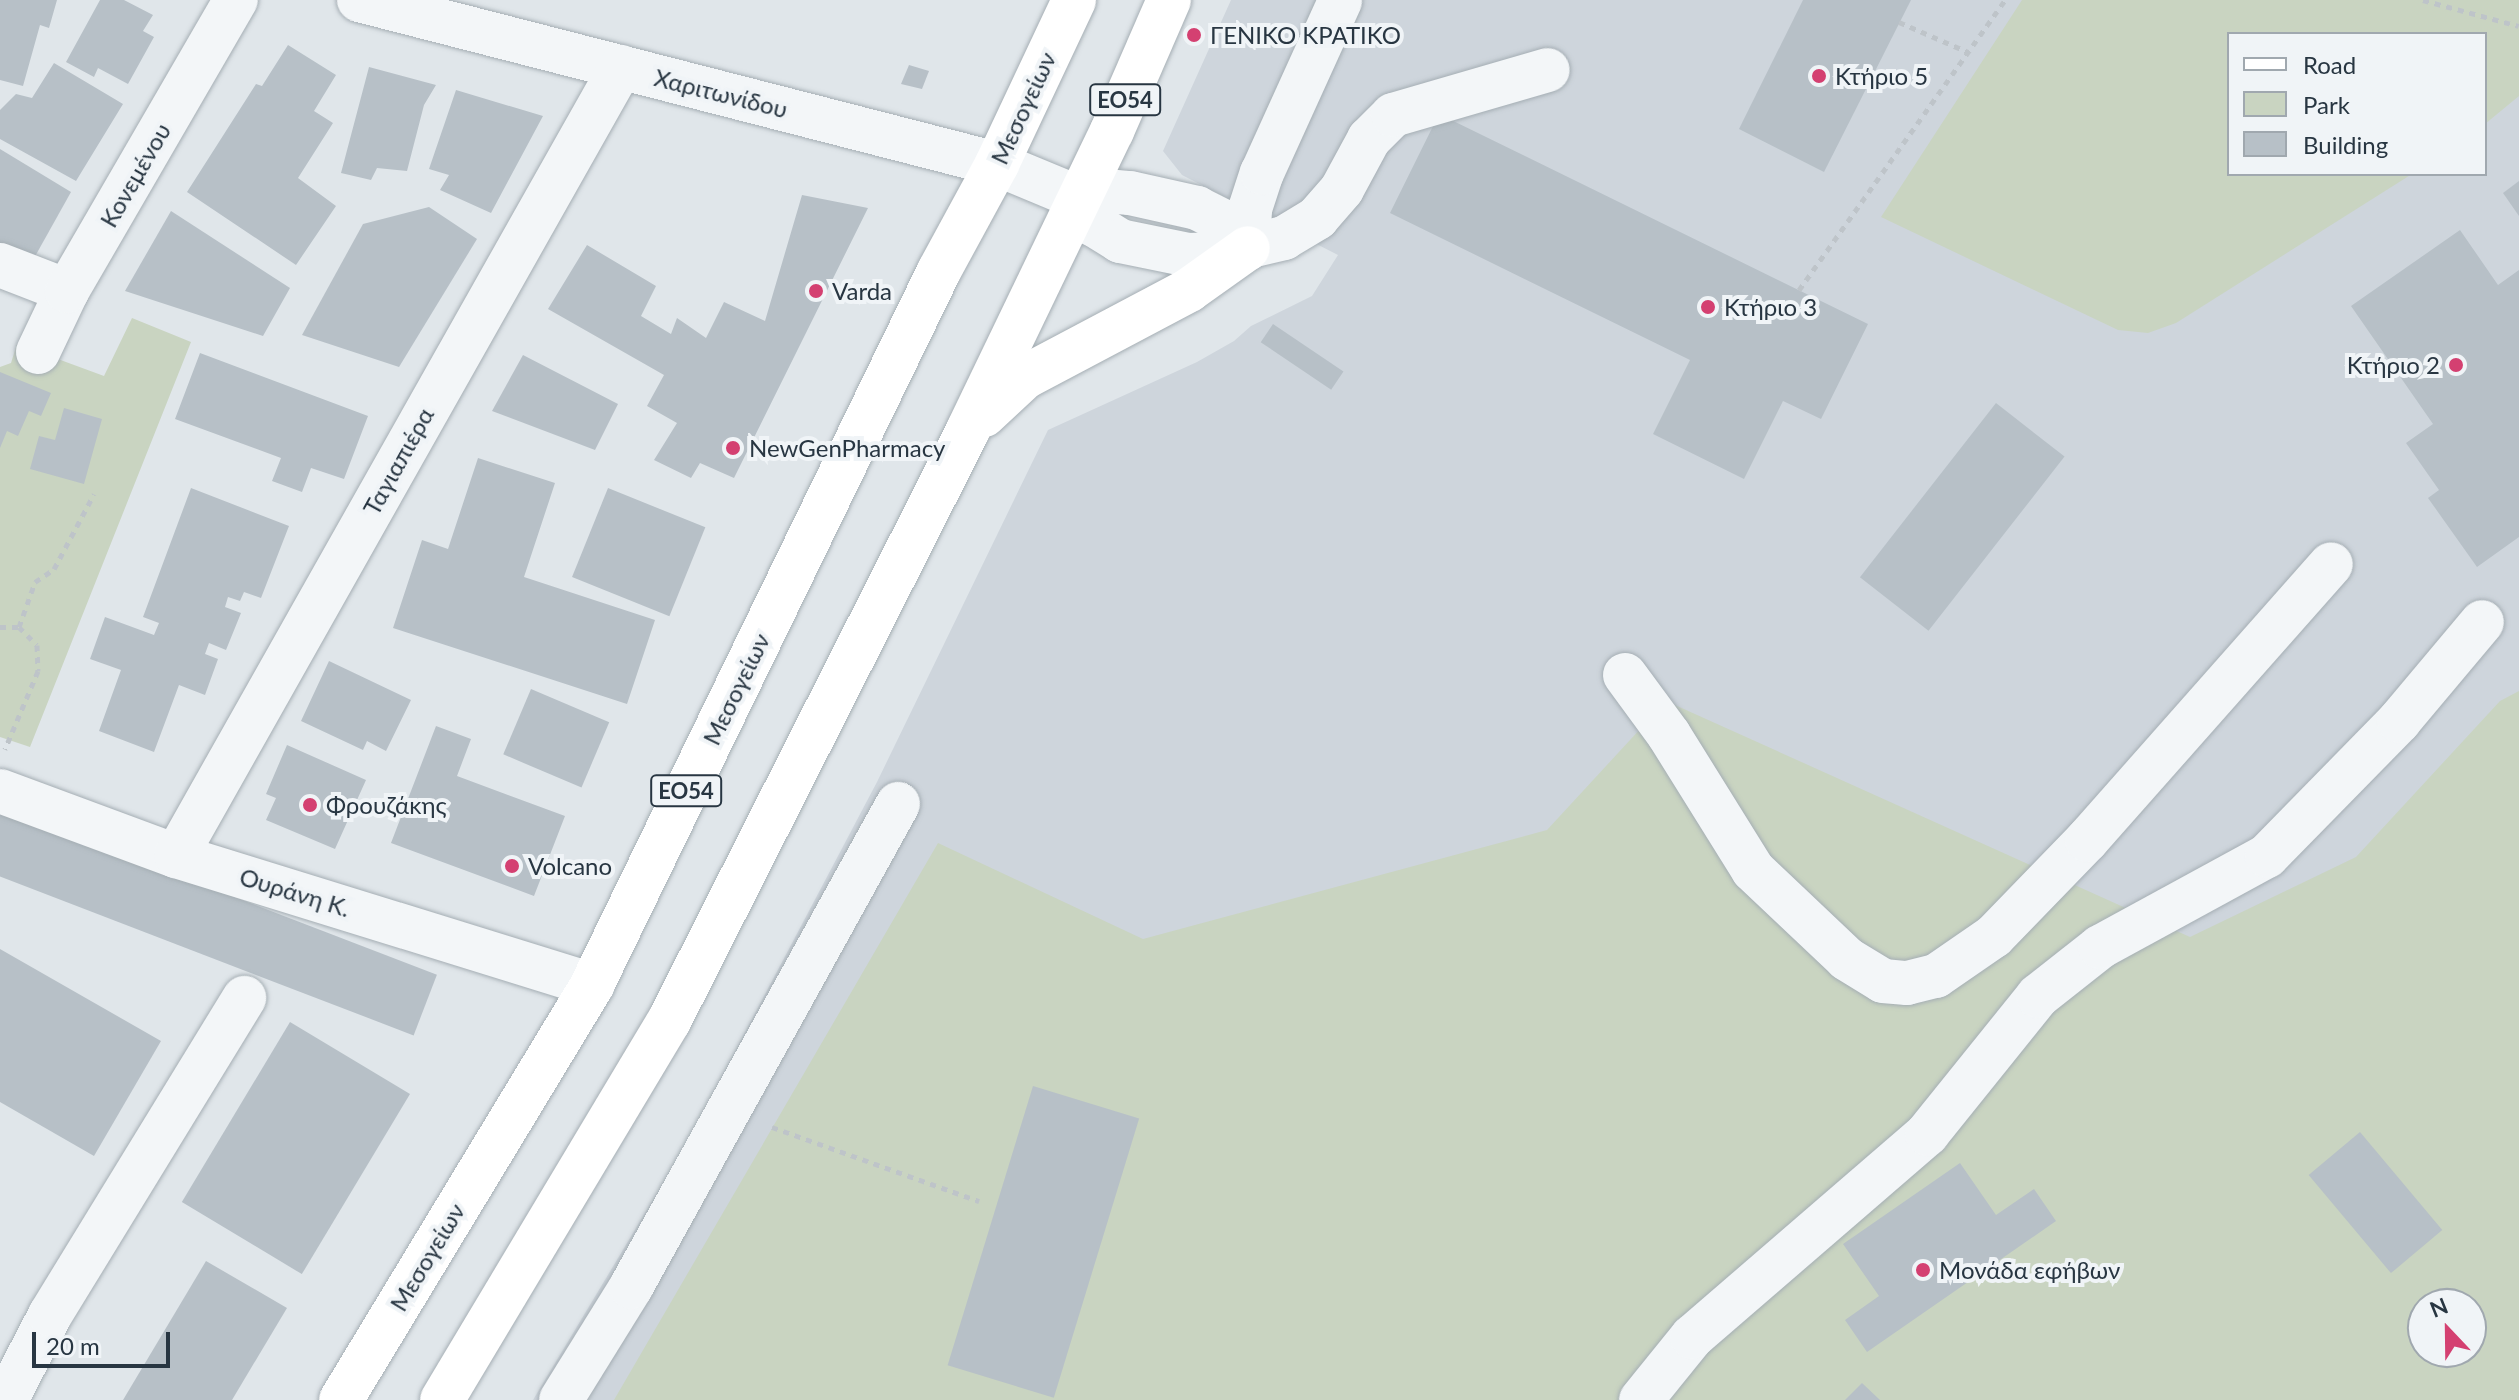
<!DOCTYPE html>
<html>
<head>
<meta charset="utf-8">
<style>
  body { margin:0 }
  #map { position:relative; width:2519px; height:1400px; overflow:hidden; background:#e0e6ea; font-family:Lato,sans-serif }
  div>[style] { position:absolute }
  .built>* { inset:0; background:#ced5dc }
  .green>* { inset:0; background:#c9d4c1 }
  .building>* { inset:0; background:#b7c0c7; transform-origin:0 0 }
  .path>* { height:5px; margin-top:-2.5px; transform-origin:0; background:repeating-linear-gradient(90deg,#bec4c9 0 6px,transparent 0 12px) }
  .roads { filter:drop-shadow(0 0 2px #a5aeb4) drop-shadow(0 0 2px #a5aeb4) }
  .minor>* { height:44px; margin:-22px; padding:0 22px; transform-origin:22px; border-radius:22px; background:#f3f6f8 }
  .major>* { height:44px; margin:-22px; padding:0 22px; transform-origin:22px; border-radius:22px; background:#fff }
  .dots>* { width:22px; height:22px; translate:-50% -50%; box-sizing:border-box; border:4px solid #f0f4f7; border-radius:50% }
  span { translate:-50% -50%; white-space:nowrap; text-align:center; line-height:1.15; -webkit-text-stroke:8px #f0f4f7; paint-order:stroke }
  .shield-label span { padding:2px 6px; background:#f0f4f7; border:2px solid; border-radius:6px; -webkit-text-stroke-width:0 }
  .shield-label { font-size:22px; color:#283642; font-weight:700 }
  .poi-label { font-size:24px; color:#283642 }
  .left { translate:0 -50%; text-align:left }
  .right { translate:-100% -50%; text-align:right }
  .street-label { font-size:24px; color:#283642 }
  .legend { position:absolute; left:2227px; top:32px; width:260px; height:144px; box-sizing:border-box; background:#f0f4f7; border:2px solid #a0a8af; margin:0; padding:10px 14px; list-style:none; font-size:24px; color:#283642 }
  .legend li { display:flex; align-items:center; gap:16px; height:40px }
  .legend b { width:40px; border:2px solid #a0a8af }
  .north { position:absolute; left:2407px; top:1288px; width:80px; height:80px; box-sizing:border-box; background:#f0f4f7; border:2px solid #a0a8af; border-radius:50%; rotate:338deg; font-size:22px; font-weight:700; line-height:32px; text-align:center; color:#283642 }
  .north::after { content:''; display:block; margin:auto; width:28px; height:36px; background:#d44071; clip-path:polygon(50% 0,100% 100%,50% 72%,0 100%) }
  .scale { position:absolute; left:32px; top:1332px; width:138px; height:36px; box-sizing:border-box; border:4px solid #283642; border-top:0; padding-left:10px; font-size:24px; line-height:28px; white-space:nowrap; color:#283642; -webkit-text-stroke:6px #f0f4f7; paint-order:stroke }
</style>
</head>
<body>
<div id="map">
  <div class="built">
    <div style="clip-path:polygon(evenodd,1231px 0,2519px 0,2519px 1400px,533px 1400px,684px 1148px,877px 782px,1048px 430px,1197px 362px,1234px 341px,1251px 326px,1312px 296px,1338px 255px,1182px 175px,1163px 151px,1231px 0,2229px 34px,2485px 34px,2485px 174px,2229px 174px,2229px 34px,1231px 0,2423px 1304px,2471px 1304px,2471px 1352px,2423px 1352px,2423px 1304px)"></div>
  </div>
  <div class="green">
    <div style="clip-path:polygon(2022px 0,2519px 0,2519px 96px,2485px 124px,2485px 34px,2229px 34px,2229px 174px,2412px 174px,2176px 323px,2148px 333px,2118px 330px,1881px 217px)"></div>
    <div style="clip-path:polygon(132px 318px,191px 342px,30px 747px,0 737px,0 367px,11px 363px,17px 344px,104px 376px)"></div>
    <div style="clip-path:polygon(evenodd,2519px 691px,2519px 1400px,614px 1400px,938px 843px,1143px 939px,1547px 830px,1666px 701px,2190px 937px,2356px 857px,2500px 701px,2519px 691px,2423px 1304px,2471px 1304px,2471px 1352px,2423px 1352px,2423px 1304px)"></div>
  </div>
  <div class="building">
    <div style="clip-path:polygon(0 0,57px 0,49px 28px,40px 25px,23px 86px,0 80px)"></div>
    <div style="clip-path:polygon(100px 0,124px 0,153px 15px,143px 31px,154px 37px,128px 84px,98px 68px,94px 77px,66px 62px)"></div>
    <div style="clip-path:polygon(1803px 0,1911px 0,1824px 172px,1739px 129px)"></div>
    <div style="clip-path:polygon(288px 45px,336px 75px,314px 111px,333px 123px,298px 178px,336px 206px,296px 265px,187px 192px,256px 84px,262px 86px)"></div>
    <div style="clip-path:polygon(54px 63px,123px 104px,76px 181px,0 139px,0 110px,16px 94px,32px 98px)"></div>
    <div style="clip-path:polygon(909px 65px,929px 71px,922px 89px,901px 84px)"></div>
    <div style="clip-path:polygon(369px 67px,436px 85px,424px 105px,407px 171px,377px 168px,371px 180px,341px 173px)"></div>
    <div style="clip-path:polygon(456px 90px,543px 116px,491px 213px,440px 190px,449px 175px,429px 169px)"></div>
    <div style="clip-path:polygon(1439px 114px,1868px 324px,1821px 419px,1783px 401px,1744px 479px,1653px 434px,1690px 360px,1390px 213px)"></div>
    <div style="clip-path:polygon(0 149px,71px 192px,28px 269px,0 258px)"></div>
    <div style="clip-path:polygon(2519px 181px,2519px 216px,2503px 193px)"></div>
    <div style="clip-path:polygon(802px 195px,868px 208px,734px 478px,700px 463px,691px 478px,654px 460px,677px 423px,647px 406px,664px 375px,548px 309px,587px 245px,656px 286px,641px 316px,671px 334px,677px 318px,706px 338px,724px 302px,765px 321px)"></div>
    <div style="clip-path:polygon(429px 207px,477px 239px,399px 367px,302px 335px,363px 224px)"></div>
    <div style="clip-path:polygon(171px 211px,290px 288px,263px 336px,125px 291px)"></div>
    <div style="clip-path:polygon(2460px 230px,2498px 285px,2519px 270px,2519px 537px,2477px 567px,2428px 498px,2439px 490px,2406px 443px,2433px 424px,2351px 306px)"></div>
    <div style="left:1273px;top:324px;width:85px;height:22px;rotate:34deg"></div>
    <div style="clip-path:polygon(200px 353px,368px 416px,344px 479px,311px 468px,302px 492px,272px 481px,281px 458px,175px 419px)"></div>
    <div style="clip-path:polygon(523px 355px,618px 404px,595px 450px,492px 411px)"></div>
    <div style="clip-path:polygon(0 372px,51px 393px,41px 416px,29px 411px,18px 436px,7px 431px,0 448px)"></div>
    <div style="left:1996px;top:403px;width:87px;height:221px;rotate:38deg"></div>
    <div style="clip-path:polygon(64px 408px,102px 419px,84px 484px,30px 469px,39px 436px,55px 440px)"></div>
    <div style="clip-path:polygon(478px 458px,555px 483px,524px 577px,655px 620px,627px 704px,393px 628px,422px 540px,448px 549px)"></div>
    <div style="clip-path:polygon(191px 488px,289px 526px,261px 598px,244px 592px,240px 601px,228px 597px,225px 607px,241px 613px,226px 650px,209px 643px,205px 654px,218px 659px,205px 695px,179px 685px,154px 752px,99px 731px,121px 670px,90px 659px,105px 617px,154px 635px,159px 623px,143px 617px)"></div>
    <div style="left:608px;top:488px;width:105px;height:96px;rotate:22deg"></div>
    <div style="clip-path:polygon(329px 661px,411px 700px,386px 751px,367px 741px,363px 750px,301px 721px)"></div>
    <div style="left:531px;top:689px;width:85px;height:71px;rotate:23deg"></div>
    <div style="clip-path:polygon(436px 726px,471px 739px,457px 776px,565px 816px,534px 896px,391px 843px)"></div>
    <div style="clip-path:polygon(287px 745px,366px 780px,335px 849px,266px 820px,276px 798px,266px 794px)"></div>
    <div style="left:0;top:807px;width:468px;height:65px;rotate:21deg"></div>
    <div style="clip-path:polygon(0 949px,161px 1041px,94px 1156px,0 1102px)"></div>
    <div style="left:290px;top:1022px;width:140px;height:210px;rotate:31deg"></div>
    <div style="left:1033px;top:1086px;width:111px;height:292px;rotate:17deg"></div>
    <div style="left:2360px;top:1132px;width:128px;height:67px;rotate:50deg"></div>
    <div style="clip-path:polygon(1960px 1163px,1996px 1215px,2034px 1189px,2056px 1221px,1867px 1352px,1845px 1320px,1879px 1296px,1843px 1244px)"></div>
    <div style="clip-path:polygon(206px 1261px,287px 1308px,232px 1400px,123px 1400px)"></div>
    <div style="clip-path:polygon(1862px 1383px,1880px 1400px,1845px 1400px)"></div>
  </div>
  <div class="path">
    <div style="left:2423px;top:0;width:99px;rotate:15.2deg"></div>
    <div style="left:1899px;top:22px;width:75px;rotate:23.5deg"></div>
    <div style="left:1799px;top:290px;width:356px;rotate:-54.6deg"></div>
    <div style="left:0;top:627px;width:19px"></div>
    <div style="left:19px;top:627px;width:25px;rotate:45deg"></div>
    <div style="left:37px;top:645px;width:26px;rotate:88deg"></div>
    <div style="left:38px;top:671px;width:85px;rotate:112.9deg"></div>
    <div style="left:19px;top:627px;width:48px;rotate:-70.4deg"></div>
    <div style="left:35px;top:582px;width:23px;rotate:-34deg"></div>
    <div style="left:54px;top:569px;width:85px;rotate:-61.9deg"></div>
    <div style="left:772px;top:1127px;width:220px;rotate:19.7deg"></div>
  </div>
  <div class="roads">
    <div class="minor">
      <div style="left:359px;top:0;width:659px;rotate:14.42deg"></div>
      <div style="left:997px;top:164px;width:89px;rotate:22.5deg"></div>
      <div style="left:1079px;top:198px;width:30px;rotate:62deg"></div>
      <div style="left:1093px;top:224px;width:32px;rotate:32deg"></div>
      <div style="left:1120px;top:241px;width:70px;rotate:11.5deg"></div>
      <div style="left:1189px;top:255px;width:27px;rotate:-2deg"></div>
      <div style="left:1216px;top:254px;width:70px;rotate:-13.2deg"></div>
      <div style="left:1284px;top:238px;width:39px;rotate:-31deg"></div>
      <div style="left:1317px;top:218px;width:38px;rotate:-49deg"></div>
      <div style="left:1342px;top:189px;width:57px;rotate:-61.6deg"></div>
      <div style="left:1369px;top:139px;width:34px;rotate:-45deg"></div>
      <div style="left:1393px;top:115px;width:161px;rotate:-16.2deg"></div>
      <div style="left:1079px;top:198px;width:28px;rotate:-15deg"></div>
      <div style="left:1106px;top:191px;width:24px;rotate:5deg"></div>
      <div style="left:1130px;top:193px;width:69px;rotate:12.6deg"></div>
      <div style="left:1197px;top:208px;width:34px;rotate:27deg"></div>
      <div style="left:1227px;top:223px;width:33px;rotate:50deg"></div>
      <div style="left:1248px;top:248px;width:39px;rotate:-87deg"></div>
      <div style="left:1250px;top:209px;width:38px;rotate:-72deg"></div>
      <div style="left:1262px;top:173px;width:189px;rotate:-65.6deg"></div>
      <div style="left:0;top:265px;width:72px;rotate:21.2deg"></div>
      <div style="left:38px;top:352px;width:68px;rotate:-64.6deg"></div>
      <div style="left:67px;top:291px;width:337px;rotate:-59.9deg"></div>
      <div style="left:1625px;top:675px;width:74px;rotate:53.7deg"></div>
      <div style="left:1669px;top:735px;width:159px;rotate:58.1deg"></div>
      <div style="left:1753px;top:870px;width:129px;rotate:43.4deg"></div>
      <div style="left:1847px;top:959px;width:42px;rotate:31.4deg"></div>
      <div style="left:1883px;top:981px;width:24px;rotate:5deg"></div>
      <div style="left:1907px;top:983px;width:30px;rotate:-14deg"></div>
      <div style="left:1936px;top:976px;width:70px;rotate:-34.6deg"></div>
      <div style="left:1994px;top:936px;width:134px;rotate:-45.9deg"></div>
      <div style="left:2087px;top:840px;width:368px;rotate:-48.5deg"></div>
      <div style="left:0;top:791px;width:188px;rotate:20.3deg"></div>
      <div style="left:176px;top:856px;width:436px;rotate:17.2deg"></div>
      <div style="left:176px;top:856px;width:906px;rotate:-60.58deg"></div>
      <div style="left:6px;top:1400px;width:96px;rotate:-62.6deg"></div>
      <div style="left:50px;top:1315px;width:372px;rotate:-58.5deg"></div>
      <div style="left:561px;top:1400px;width:133px;rotate:-58.2deg"></div>
      <div style="left:631px;top:1287px;width:552px;rotate:-61.07deg"></div>
      <div style="left:1641px;top:1400px;width:81px;rotate:-51deg"></div>
      <div style="left:1692px;top:1337px;width:311px;rotate:-40.8deg"></div>
      <div style="left:1927px;top:1134px;width:177px;rotate:-51.2deg"></div>
      <div style="left:2038px;top:996px;width:79px;rotate:-38.3deg"></div>
      <div style="left:2100px;top:947px;width:190px;rotate:-28.6deg"></div>
      <div style="left:2267px;top:856px;width:189px;rotate:-45.6deg"></div>
      <div style="left:2399px;top:721px;width:129px;rotate:-50deg"></div>
    </div>
    <div class="major">
      <div style="left:984px;top:415px;width:56px;rotate:-42.8deg"></div>
      <div style="left:1025px;top:377px;width:186px;rotate:-27.9deg"></div>
      <div style="left:1189px;top:290px;width:72px;rotate:-35.4deg"></div>
      <div style="left:341px;top:1400px;width:485px;rotate:-58.8deg"></div>
      <div style="left:592px;top:985px;width:794px;rotate:-64.08deg"></div>
      <div style="left:939px;top:271px;width:122px;rotate:-61.5deg"></div>
      <div style="left:997px;top:164px;width:181px;rotate:-64.8deg"></div>
      <div style="left:442px;top:1400px;width:442px;rotate:-59.1deg"></div>
      <div style="left:669px;top:1021px;width:662px;rotate:-63.16deg"></div>
      <div style="left:968px;top:430px;width:332px;rotate:-64.3deg"></div>
      <div style="left:1112px;top:131px;width:143px;rotate:-66.5deg"></div>
    </div>
  </div>
  <div class="dots">
    <div style="left:1194px;top:35px;background:#d44071"></div>
    <div style="left:1819px;top:76px;background:#d44071"></div>
    <div style="left:816px;top:291px;background:#d44071"></div>
    <div style="left:1708px;top:307px;background:#d44071"></div>
    <div style="left:2456px;top:365px;background:#d44071"></div>
    <div style="left:733px;top:448px;background:#d44071"></div>
    <div style="left:310px;top:805px;background:#d44071"></div>
    <div style="left:512px;top:866px;background:#d44071"></div>
    <div style="left:1923px;top:1270px;background:#d44071"></div>
  </div>
  <div class="shield-label">
    <span style="left:1125px;top:100px">ΕΟ54</span>
    <span style="left:686px;top:791px">ΕΟ54</span>
  </div>
  <div class="poi-label">
    <span class="left" style="left:1210px;top:35px">ΓΕΝΙΚΟ ΚΡΑΤΙΚΟ</span>
    <span class="left" style="left:1835px;top:76px">Κτήριο 5</span>
    <span class="left" style="left:832px;top:291px">Varda</span>
    <span class="left" style="left:1724px;top:307px">Κτήριο 3</span>
    <span class="right" style="left:2440px;top:365px">Κτήριο 2</span>
    <span class="left" style="left:749px;top:448px">NewGenPharmacy</span>
    <span class="left" style="left:326px;top:805px">Φρουζάκης</span>
    <span class="left" style="left:528px;top:866px">Volcano</span>
    <span class="left" style="left:1939px;top:1270px">Μονάδα εφήβων</span>
  </div>
  <div class="street-label">
    <span style="left:721px;top:93px;rotate:14deg">Χαριτωνίδου</span>
    <span style="left:1023px;top:108px;rotate:-65deg">Μεσογείων</span>
    <span style="left:135px;top:175px;rotate:-60deg">Κονεμένου</span>
    <span style="left:398px;top:461px;rotate:-61deg">Ταγιαπιέρα</span>
    <span style="left:736px;top:689px;rotate:-64deg">Μεσογείων</span>
    <span style="left:295px;top:892px;rotate:17deg">Ουράνη Κ.</span>
    <span style="left:427px;top:1257px;rotate:-59deg">Μεσογείων</span>
  </div>
  <ul class="legend">
  <li><b style="height:10px;background:#fff"></b>Road</li>
  <li><b style="height:22px;background:#c9d4c1"></b>Park</li>
  <li><b style="height:22px;background:#b7c0c7"></b>Building</li>
  </ul>
  <div class="north">N</div>
  <div class="scale">20 m</div>
</div>
</body>
</html>
